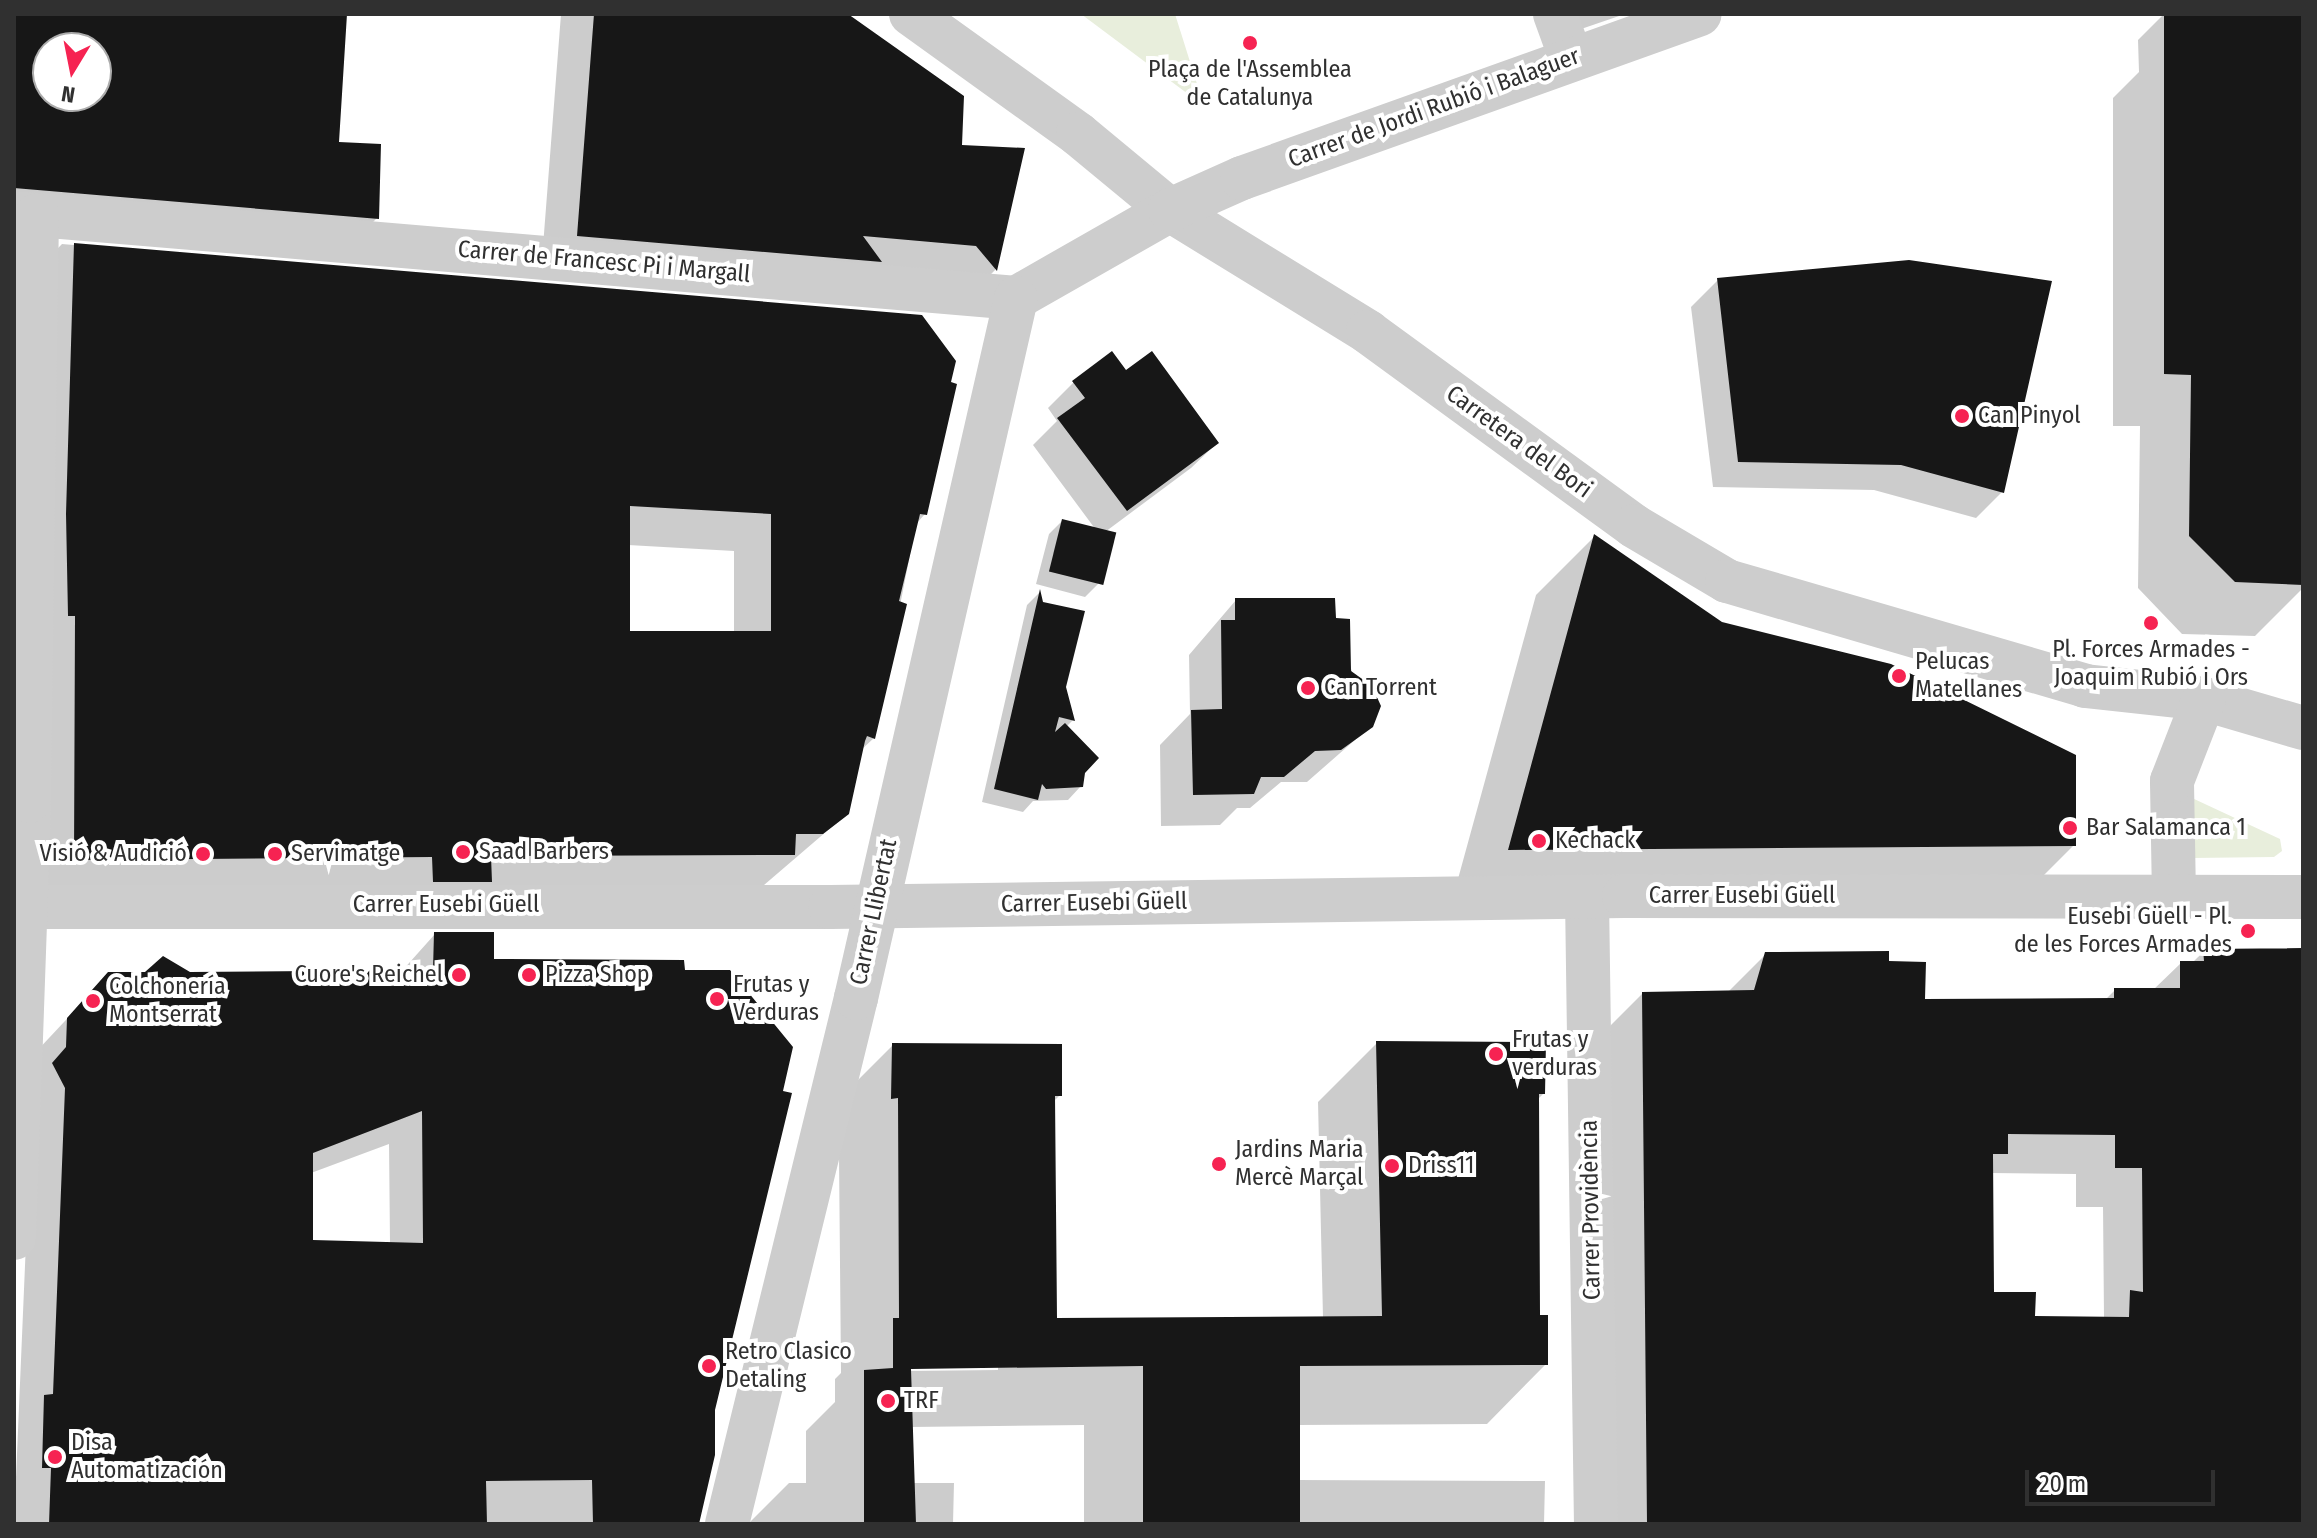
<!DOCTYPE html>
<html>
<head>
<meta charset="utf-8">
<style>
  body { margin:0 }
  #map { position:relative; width:2317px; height:1538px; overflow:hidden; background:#fff; font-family:"Fira Sans Condensed",sans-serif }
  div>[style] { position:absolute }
  .green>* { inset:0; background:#e8eedc }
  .shadow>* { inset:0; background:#0003 }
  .building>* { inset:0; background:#171717; transform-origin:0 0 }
  .minor>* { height:44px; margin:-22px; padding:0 22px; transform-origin:22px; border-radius:22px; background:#cdcdcd }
  .dots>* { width:22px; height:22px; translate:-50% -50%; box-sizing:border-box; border:4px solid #fff; border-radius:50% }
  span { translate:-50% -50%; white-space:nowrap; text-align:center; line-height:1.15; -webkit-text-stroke:8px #fff; paint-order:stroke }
  .poi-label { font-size:24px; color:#303030 }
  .left { translate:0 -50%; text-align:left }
  .right { translate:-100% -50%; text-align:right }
  .street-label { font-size:24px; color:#303030 }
  .frame { position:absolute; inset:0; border:16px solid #303030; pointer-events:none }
  .north { position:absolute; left:32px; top:32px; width:80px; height:80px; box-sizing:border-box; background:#fff; border:2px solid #acacac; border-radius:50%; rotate:190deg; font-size:22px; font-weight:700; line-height:32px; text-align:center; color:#303030 }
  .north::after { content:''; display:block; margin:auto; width:28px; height:36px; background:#f62352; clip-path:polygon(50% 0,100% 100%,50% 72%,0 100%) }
  .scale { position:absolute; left:2025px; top:1470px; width:190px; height:36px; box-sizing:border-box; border:4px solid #303030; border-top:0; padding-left:10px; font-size:24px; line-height:28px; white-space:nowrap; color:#303030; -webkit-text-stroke:6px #fff; paint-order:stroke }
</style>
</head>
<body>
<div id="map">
  <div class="green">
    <div style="clip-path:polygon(1081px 14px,1175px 14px,1197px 84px,1188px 94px)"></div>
    <div style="clip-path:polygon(2192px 798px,2280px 839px,2282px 851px,2274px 857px,2192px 858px)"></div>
  </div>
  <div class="shadow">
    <div style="clip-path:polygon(evenodd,14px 14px,345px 14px,337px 144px,377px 218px,338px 257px,14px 232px,14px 14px,48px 48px,96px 48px,96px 96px,48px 96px,48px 48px)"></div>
    <div style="clip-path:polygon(561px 14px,843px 14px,960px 147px,1022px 150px,995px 270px,960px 306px,541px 272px)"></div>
    <div style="clip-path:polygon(1539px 14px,1625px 14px,1549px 40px)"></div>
    <div style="clip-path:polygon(2164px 14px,2303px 14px,2303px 588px,2255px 636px,2182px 634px,2138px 588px,2140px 426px,2113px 426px,2113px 98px,2139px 72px,2138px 40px)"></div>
    <div style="clip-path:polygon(evenodd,62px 244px,921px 317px,925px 514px,916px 524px,874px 738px,861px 750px,848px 813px,756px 892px,37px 897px,25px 282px,62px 244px,628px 545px,734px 551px,734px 633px,628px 633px,628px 545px)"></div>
    <div style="clip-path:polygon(1718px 280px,2002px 492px,1976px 518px,1874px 490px,1713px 487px,1691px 307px)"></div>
    <div style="clip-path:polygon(1125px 372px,1217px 443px,1191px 468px,1105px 532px,1098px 584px,1085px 597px,1036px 584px,1049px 534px,1062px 521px,1096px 530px,1033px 445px,1057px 421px,1048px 408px,1074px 382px)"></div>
    <div style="clip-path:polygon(1595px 536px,1721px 624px,2074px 845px,2015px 904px,1450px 908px,1536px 595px)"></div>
    <div style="clip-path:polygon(1039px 593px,1073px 720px,1066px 727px,1083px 772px,1081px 786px,1068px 800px,1033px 801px,1023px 812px,982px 802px,1027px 605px)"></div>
    <div style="clip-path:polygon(1236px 600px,1334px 620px,1371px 726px,1307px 782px,1281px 782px,1250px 808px,1237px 808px,1220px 825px,1161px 826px,1160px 745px,1190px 714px,1189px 655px)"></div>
    <div style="clip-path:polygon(evenodd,435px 934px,492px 961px,683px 972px,713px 1409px,697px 1524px,14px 1524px,34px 1054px,109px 974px,401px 972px,435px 934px,389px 1144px,390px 1244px,311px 1242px,311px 1173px,389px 1144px)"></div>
    <div style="clip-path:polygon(evenodd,2204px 951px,2303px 953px,2303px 1524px,1608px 1524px,1603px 1033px,1642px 994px,1727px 993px,1766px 954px,1886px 963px,1923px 1001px,2105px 1000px,2115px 990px,2153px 990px,2181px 963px,2192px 963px,2204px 951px,1991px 1173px,2076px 1174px,2076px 1207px,2103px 1207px,2104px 1319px,2033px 1318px,1992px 1294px,1991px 1173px)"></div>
    <div style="clip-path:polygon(evenodd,1377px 1043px,1543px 1094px,1537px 1100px,1538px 1317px,1546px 1364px,1487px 1424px,1298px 1425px,1298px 1480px,1545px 1481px,1544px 1524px,1084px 1524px,1084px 1425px,911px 1427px,912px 1483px,954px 1483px,953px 1524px,748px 1524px,789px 1483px,806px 1483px,806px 1431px,835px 1402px,835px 1379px,841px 1373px,839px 1156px,833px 1105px,893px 1045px,1060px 1095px,1053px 1102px,1055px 1320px,1323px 1318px,1318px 1102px,1377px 1043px,998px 1366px,998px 1370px,901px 1371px,901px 1367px,998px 1366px)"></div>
  </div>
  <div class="building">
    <div style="clip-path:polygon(evenodd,14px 14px,347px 14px,339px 142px,381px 144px,379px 219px,14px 188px,14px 14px,48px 48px,96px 48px,96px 96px,48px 96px,48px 48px)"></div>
    <div style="clip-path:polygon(594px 14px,848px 14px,964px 96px,962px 145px,1025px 148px,997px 271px,976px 246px,863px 236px,882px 262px,577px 236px)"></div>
    <div style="clip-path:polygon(2164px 14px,2303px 14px,2303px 585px,2235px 582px,2189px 536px,2191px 375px,2164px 374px)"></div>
    <div style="clip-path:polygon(evenodd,74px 243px,922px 315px,956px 361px,951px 382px,957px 384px,927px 515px,920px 514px,899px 601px,907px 604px,875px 739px,867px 736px,865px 741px,849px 814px,823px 834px,796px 834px,795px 855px,491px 856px,492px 882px,433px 882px,432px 857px,74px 860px,75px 616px,68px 616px,66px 514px,74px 243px,630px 506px,771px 514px,771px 631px,630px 631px,630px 506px)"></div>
    <div style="clip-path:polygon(1909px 260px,2052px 281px,2004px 493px,1901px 465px,1738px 462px,1717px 278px)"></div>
    <div style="clip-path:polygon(1112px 351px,1126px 370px,1152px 351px,1219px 443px,1127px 511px,1057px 418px,1085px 398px,1072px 381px)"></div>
    <div style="left:1062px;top:519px;width:56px;height:54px;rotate:14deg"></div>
    <div style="clip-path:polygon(1594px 534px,1722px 622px,1891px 664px,2076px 755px,2076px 846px,1508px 850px)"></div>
    <div style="clip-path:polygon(1040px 589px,1043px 602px,1085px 611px,1066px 687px,1075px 721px,1059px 717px,1055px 732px,1065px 723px,1099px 758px,1085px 773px,1083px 787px,1046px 789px,1042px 784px,1038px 800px,994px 789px)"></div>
    <div style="clip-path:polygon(1235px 598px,1335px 598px,1336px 618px,1350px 619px,1351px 671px,1372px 686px,1381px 706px,1373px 727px,1341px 750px,1315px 751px,1284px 777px,1261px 777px,1254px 794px,1193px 795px,1191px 710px,1222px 709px,1221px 620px,1235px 620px)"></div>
    <div style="clip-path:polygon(evenodd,434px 932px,494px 932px,494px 959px,684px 960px,685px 970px,730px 970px,793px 1047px,783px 1091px,792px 1093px,715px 1410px,715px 1455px,699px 1524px,593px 1524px,592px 1480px,486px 1481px,487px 1524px,49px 1524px,51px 1468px,42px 1468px,44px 1395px,53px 1394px,65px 1088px,52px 1063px,66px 1047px,67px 1018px,108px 972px,145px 972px,163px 956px,190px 972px,433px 970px,434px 932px,422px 1111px,423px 1243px,313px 1240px,313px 1153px,422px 1111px)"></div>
    <div style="clip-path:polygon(evenodd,2303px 948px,2303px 1524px,1647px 1524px,1642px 992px,1754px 990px,1765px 952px,1889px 951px,1889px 961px,1926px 962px,1925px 999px,2114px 998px,2114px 988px,2180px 988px,2180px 961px,2204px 961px,2203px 949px,2303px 948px,2008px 1134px,2115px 1135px,2115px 1168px,2142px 1168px,2143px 1292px,2130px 1290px,2129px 1317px,2035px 1316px,2036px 1292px,1994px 1292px,1993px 1154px,2008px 1154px,2008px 1134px)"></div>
    <div style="clip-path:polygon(1376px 1041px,1546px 1042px,1545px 1094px,1539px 1094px,1540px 1315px,1548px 1315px,1548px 1365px,1300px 1366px,1300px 1524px,1143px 1524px,1143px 1366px,911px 1369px,916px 1524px,864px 1524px,864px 1370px,893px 1368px,893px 1318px,899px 1318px,898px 1098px,891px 1099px,892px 1043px,1062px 1044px,1062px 1096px,1055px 1096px,1057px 1318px,1382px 1316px)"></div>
  </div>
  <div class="minor">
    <div style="left:911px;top:14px;width:206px;rotate:35.7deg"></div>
    <div style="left:1078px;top:134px;width:119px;rotate:39.6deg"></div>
    <div style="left:1170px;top:210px;width:233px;rotate:31.6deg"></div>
    <div style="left:1368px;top:332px;width:329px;rotate:36.1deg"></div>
    <div style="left:1634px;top:526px;width:108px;rotate:30.6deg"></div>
    <div style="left:1727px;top:581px;width:373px;rotate:16.3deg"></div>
    <div style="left:2085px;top:686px;width:120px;rotate:6.2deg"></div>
    <div style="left:2204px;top:699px;width:103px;rotate:16.3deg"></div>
    <div style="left:1555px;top:14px;width:47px;rotate:70deg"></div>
    <div style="left:14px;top:213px;width:1006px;rotate:4.85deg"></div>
    <div style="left:1016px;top:298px;width:177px;rotate:-29.7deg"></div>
    <div style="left:1170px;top:210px;width:79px;rotate:-24deg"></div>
    <div style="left:1242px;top:178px;width:486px;rotate:-19.7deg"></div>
    <div style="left:1587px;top:897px;width:627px;rotate:89.18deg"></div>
    <div style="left:2174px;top:897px;width:116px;rotate:-91deg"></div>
    <div style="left:2172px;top:781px;width:88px;rotate:-68.7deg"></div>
    <div style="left:14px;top:907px;width:816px"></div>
    <div style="left:830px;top:907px;width:794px;rotate:-0.79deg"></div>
    <div style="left:1624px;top:896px;width:679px;rotate:0.08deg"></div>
    <div style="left:14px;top:1238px;width:437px;rotate:-88deg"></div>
    <div style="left:29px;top:801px;width:586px;rotate:-89.22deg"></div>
    <div style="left:727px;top:1524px;width:542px;rotate:-76.22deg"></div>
    <div style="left:856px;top:998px;width:718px;rotate:-77.12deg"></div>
  </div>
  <div class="dots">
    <div style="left:1250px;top:43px;background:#f62352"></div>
    <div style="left:1962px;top:416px;background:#f62352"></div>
    <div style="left:2151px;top:623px;background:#f62352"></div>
    <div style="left:1899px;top:676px;background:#f62352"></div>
    <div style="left:1308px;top:688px;background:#f62352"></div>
    <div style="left:2070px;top:828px;background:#f62352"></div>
    <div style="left:1539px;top:841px;background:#f62352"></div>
    <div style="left:463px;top:852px;background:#f62352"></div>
    <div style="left:203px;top:854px;background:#f62352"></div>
    <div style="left:275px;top:854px;background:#f62352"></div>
    <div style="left:2248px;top:931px;background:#f62352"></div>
    <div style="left:459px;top:975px;background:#f62352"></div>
    <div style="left:529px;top:975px;background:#f62352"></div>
    <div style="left:717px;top:999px;background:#f62352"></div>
    <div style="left:93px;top:1001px;background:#f62352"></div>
    <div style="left:1496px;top:1054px;background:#f62352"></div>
    <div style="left:1219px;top:1164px;background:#f62352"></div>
    <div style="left:1392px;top:1166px;background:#f62352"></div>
    <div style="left:709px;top:1366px;background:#f62352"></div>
    <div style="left:888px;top:1401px;background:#f62352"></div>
    <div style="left:55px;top:1457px;background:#f62352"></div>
  </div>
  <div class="poi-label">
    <span style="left:1250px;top:84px">Plaça de l'Assemblea<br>de Catalunya</span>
    <span class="left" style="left:1978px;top:416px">Can Pinyol</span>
    <span style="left:2151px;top:664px">Pl. Forces Armades -<br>Joaquim Rubió i Ors</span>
    <span class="left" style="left:1915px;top:676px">Pelucas<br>Matellanes</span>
    <span class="left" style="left:1324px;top:688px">Can Torrent</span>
    <span class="left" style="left:2086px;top:828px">Bar Salamanca 1</span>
    <span class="left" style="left:1555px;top:841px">Kechack</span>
    <span class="left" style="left:479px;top:852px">Saad Barbers</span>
    <span class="right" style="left:187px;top:854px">Visió &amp; Audició</span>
    <span class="left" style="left:291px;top:854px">Servimatge</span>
    <span class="right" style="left:2232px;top:931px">Eusebi Güell - Pl.<br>de les Forces Armades</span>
    <span class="right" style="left:443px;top:975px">Cuore's Reichel</span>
    <span class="left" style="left:545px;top:975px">Pizza Shop</span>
    <span class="left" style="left:733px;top:999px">Frutas y<br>Verduras</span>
    <span class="left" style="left:109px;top:1001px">Colchonería<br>Montserrat</span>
    <span class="left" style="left:1512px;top:1054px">Frutas y<br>verduras</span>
    <span class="left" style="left:1235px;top:1164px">Jardins Maria<br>Mercè Marçal</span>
    <span class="left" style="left:1408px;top:1166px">Driss11</span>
    <span class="left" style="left:725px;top:1366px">Retro Clasico<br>Detaling</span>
    <span class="left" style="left:904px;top:1401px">TRF</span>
    <span class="left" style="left:71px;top:1457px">Disa<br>Automatización</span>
  </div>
  <div class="street-label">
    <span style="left:1434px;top:108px;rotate:-20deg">Carrer de Jordi Rubió i Balaguer</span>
    <span style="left:604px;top:262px;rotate:5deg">Carrer de Francesc Pi i Margall</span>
    <span style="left:1519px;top:442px;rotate:36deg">Carretera del Bori</span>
    <span style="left:1742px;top:896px">Carrer Eusebi Güell</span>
    <span style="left:1094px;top:903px;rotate:-1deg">Carrer Eusebi Güell</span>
    <span style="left:446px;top:905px">Carrer Eusebi Güell</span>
    <span style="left:874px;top:912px;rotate:-78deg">Carrer Llibertat</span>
    <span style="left:1591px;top:1210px;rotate:-91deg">Carrer Providència</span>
  </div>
  <div class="frame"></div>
  <div class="north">N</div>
  <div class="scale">20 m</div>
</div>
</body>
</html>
